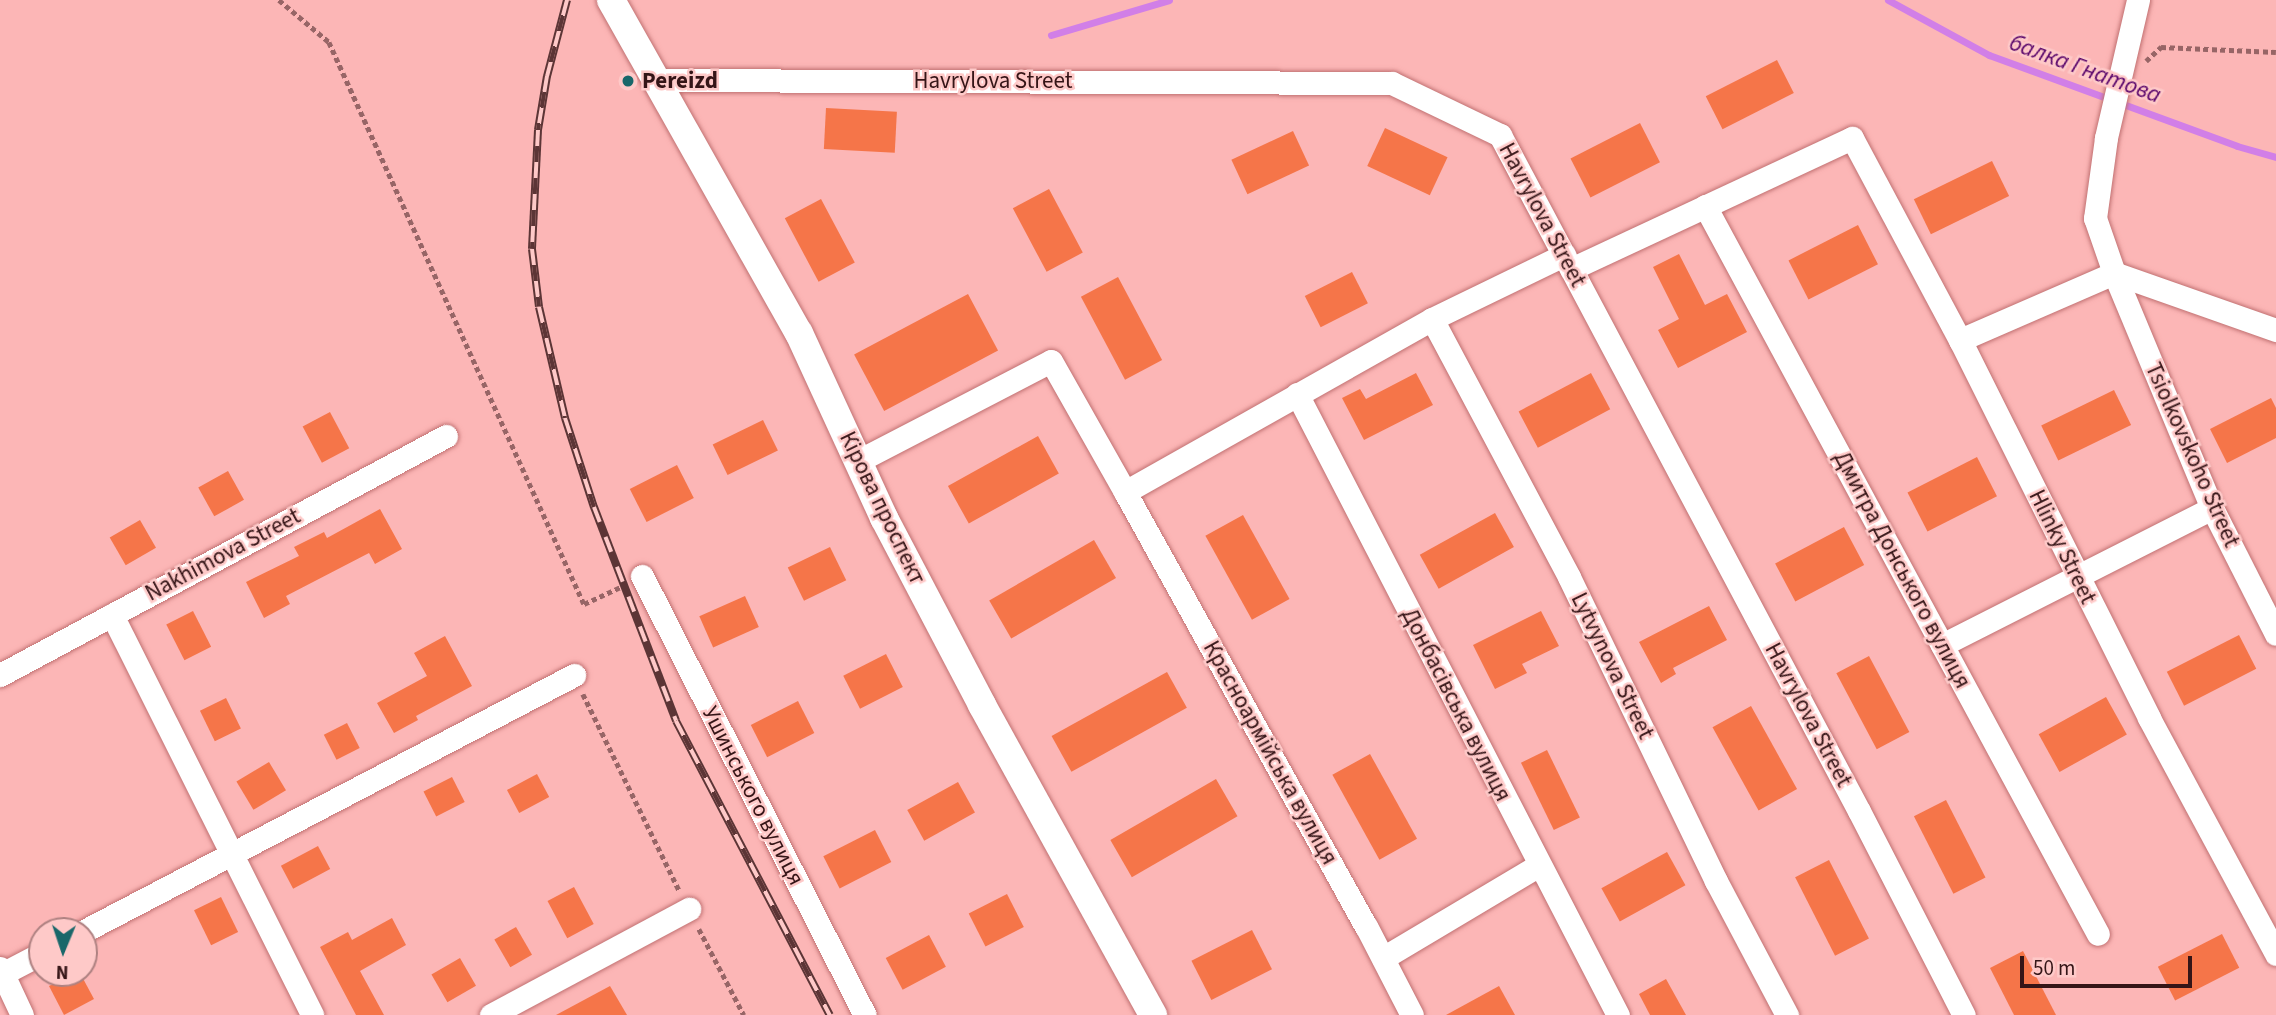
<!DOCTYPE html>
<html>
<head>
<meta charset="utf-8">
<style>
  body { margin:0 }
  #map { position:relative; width:2276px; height:1015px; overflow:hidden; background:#fcb6b6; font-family:"Source Sans 3",sans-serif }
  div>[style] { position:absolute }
  .stream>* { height:7px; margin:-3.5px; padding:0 3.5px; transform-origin:3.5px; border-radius:3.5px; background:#d17fe7 }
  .building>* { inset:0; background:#f57549; transform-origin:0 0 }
  .path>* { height:4.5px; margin-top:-2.25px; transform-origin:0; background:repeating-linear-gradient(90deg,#976566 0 5px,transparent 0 8.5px) }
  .roads { filter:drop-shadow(0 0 2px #c17172) drop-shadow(0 0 2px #c17172) }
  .minor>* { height:23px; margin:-11.5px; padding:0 11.5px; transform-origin:11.5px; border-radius:11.5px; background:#fff }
  .tertiary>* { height:28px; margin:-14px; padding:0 14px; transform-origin:14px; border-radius:14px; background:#fff }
  .rail>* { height:8px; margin-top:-4px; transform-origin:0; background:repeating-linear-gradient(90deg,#fec9c8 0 16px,#5c3536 0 32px); box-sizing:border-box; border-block:2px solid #5c3536 }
  .dots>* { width:19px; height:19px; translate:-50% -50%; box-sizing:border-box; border:4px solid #fec9c8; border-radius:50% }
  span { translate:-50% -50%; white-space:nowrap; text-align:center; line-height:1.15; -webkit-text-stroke:5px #fec9c8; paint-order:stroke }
  .poi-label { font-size:23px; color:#351517; font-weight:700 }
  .left { translate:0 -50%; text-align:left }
  .street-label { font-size:23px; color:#351517 }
  .water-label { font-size:24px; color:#5a066b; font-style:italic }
  .north { position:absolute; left:28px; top:917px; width:70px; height:70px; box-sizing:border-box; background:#fec9c8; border:2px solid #ae8181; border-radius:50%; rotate:182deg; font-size:19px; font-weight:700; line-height:28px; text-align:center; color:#351517 }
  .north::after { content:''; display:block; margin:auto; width:24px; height:32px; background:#19676a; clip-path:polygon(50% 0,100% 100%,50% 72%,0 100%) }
  .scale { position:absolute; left:2020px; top:956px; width:172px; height:32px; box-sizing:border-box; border:4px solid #351517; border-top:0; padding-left:9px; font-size:21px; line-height:24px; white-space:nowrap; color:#351517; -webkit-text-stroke:5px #fec9c8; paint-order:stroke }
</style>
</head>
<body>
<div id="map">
  <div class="stream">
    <div style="left:1888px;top:0;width:115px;rotate:28.6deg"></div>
    <div style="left:1989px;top:55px;width:264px;rotate:20.1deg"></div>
    <div style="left:2237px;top:146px;width:41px;rotate:15.8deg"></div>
    <div style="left:1051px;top:35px;width:123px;rotate:-16.5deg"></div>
  </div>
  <div class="building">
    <div style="left:1777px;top:60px;width:37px;height:80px;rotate:63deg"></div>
    <div style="left:826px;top:108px;width:71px;height:41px;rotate:3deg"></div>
    <div style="left:1640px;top:123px;width:44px;height:78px;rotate:63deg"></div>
    <div style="left:1385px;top:128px;width:69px;height:42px;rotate:25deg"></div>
    <div style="left:1293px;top:131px;width:38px;height:68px;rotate:65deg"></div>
    <div style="left:1992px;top:161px;width:39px;height:87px;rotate:64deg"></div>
    <div style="left:1049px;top:189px;width:72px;height:41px;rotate:62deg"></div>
    <div style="left:821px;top:199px;width:72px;height:41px;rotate:62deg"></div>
    <div style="left:1858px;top:225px;width:44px;height:78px;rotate:63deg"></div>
    <div style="clip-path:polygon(1679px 254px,1705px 305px,1727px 294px,1747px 332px,1678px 368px,1658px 330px,1679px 319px,1653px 267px)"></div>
    <div style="left:1352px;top:272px;width:35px;height:53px;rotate:63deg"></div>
    <div style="left:1118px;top:277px;width:94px;height:42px;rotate:62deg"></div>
    <div style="left:968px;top:294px;width:64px;height:129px;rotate:62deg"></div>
    <div style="clip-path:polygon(1416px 373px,1433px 405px,1364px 440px,1342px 398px,1360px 389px,1366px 399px)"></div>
    <div style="left:1591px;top:373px;width:41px;height:82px;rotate:62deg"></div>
    <div style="left:2114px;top:390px;width:39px;height:81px;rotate:64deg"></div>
    <div style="clip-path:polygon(2271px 398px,2276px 408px,2276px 438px,2227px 463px,2210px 429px)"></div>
    <div style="left:330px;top:412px;width:41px;height:31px;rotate:62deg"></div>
    <div style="left:763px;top:420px;width:34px;height:56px;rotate:64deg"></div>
    <div style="left:1038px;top:436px;width:43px;height:103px;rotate:61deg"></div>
    <div style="left:1977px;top:457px;width:44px;height:78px;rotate:63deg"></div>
    <div style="left:677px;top:465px;width:37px;height:53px;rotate:63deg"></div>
    <div style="left:228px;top:471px;width:33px;height:34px;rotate:61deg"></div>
    <div style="clip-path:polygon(380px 509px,402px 549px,375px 564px,369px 553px,286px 596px,290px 604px,264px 618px,246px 582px,299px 556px,294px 547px,324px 532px,327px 538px)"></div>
    <div style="left:1495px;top:513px;width:39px;height:86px;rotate:61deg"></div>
    <div style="left:1243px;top:515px;width:96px;height:43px;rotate:61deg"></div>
    <div style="left:140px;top:520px;width:32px;height:35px;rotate:60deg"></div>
    <div style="left:1844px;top:527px;width:43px;height:78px;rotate:62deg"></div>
    <div style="left:1094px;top:540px;width:44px;height:121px;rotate:60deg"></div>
    <div style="left:830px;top:547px;width:37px;height:47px;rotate:64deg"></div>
    <div style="left:745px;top:596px;width:34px;height:50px;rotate:66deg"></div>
    <div style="clip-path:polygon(1709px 606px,1727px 640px,1673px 668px,1676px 674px,1661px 683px,1639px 642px)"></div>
    <div style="left:193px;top:611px;width:40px;height:30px;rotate:63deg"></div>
    <div style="clip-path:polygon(1541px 611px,1559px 646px,1522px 664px,1527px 673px,1495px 689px,1473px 645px)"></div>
    <div style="left:2239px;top:635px;width:38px;height:81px;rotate:63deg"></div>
    <div style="clip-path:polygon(445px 636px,472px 686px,416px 716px,418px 720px,394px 733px,377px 703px,427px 676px,414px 653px)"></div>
    <div style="left:886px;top:654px;width:37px;height:48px;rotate:63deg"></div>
    <div style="left:1869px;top:656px;width:86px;height:37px;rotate:62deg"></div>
    <div style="left:1167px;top:672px;width:41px;height:132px;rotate:61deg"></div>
    <div style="left:2106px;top:697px;width:43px;height:77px;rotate:61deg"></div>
    <div style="left:226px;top:698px;width:34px;height:29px;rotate:64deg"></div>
    <div style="left:798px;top:701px;width:36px;height:53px;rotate:63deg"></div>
    <div style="left:1751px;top:706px;width:95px;height:44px;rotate:61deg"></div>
    <div style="left:347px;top:723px;width:28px;height:26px;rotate:63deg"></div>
    <div style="left:1547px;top:750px;width:75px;height:29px;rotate:64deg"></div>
    <div style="left:1370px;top:754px;width:97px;height:43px;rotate:61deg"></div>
    <div style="left:269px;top:762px;width:33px;height:38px;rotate:59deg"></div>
    <div style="left:537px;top:774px;width:26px;height:34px;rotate:62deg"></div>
    <div style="left:452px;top:777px;width:28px;height:32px;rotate:63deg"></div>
    <div style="left:1216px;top:779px;width:43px;height:122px;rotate:60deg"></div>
    <div style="left:958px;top:782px;width:35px;height:58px;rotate:61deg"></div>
    <div style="left:1946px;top:800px;width:87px;height:36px;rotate:63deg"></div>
    <div style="left:875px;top:830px;width:36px;height:58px;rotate:63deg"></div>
    <div style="left:318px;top:846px;width:26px;height:42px;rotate:62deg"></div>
    <div style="left:1667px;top:852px;width:38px;height:75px;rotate:61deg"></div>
    <div style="left:1829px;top:860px;width:88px;height:38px;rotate:63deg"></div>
    <div style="left:574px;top:887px;width:42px;height:30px;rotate:62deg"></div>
    <div style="left:1007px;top:894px;width:37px;height:43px;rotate:63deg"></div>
    <div style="left:221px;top:897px;width:39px;height:30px;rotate:64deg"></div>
    <div style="clip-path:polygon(392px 918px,406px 945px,360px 971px,384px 1015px,356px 1015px,320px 947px,348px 932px,352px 940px)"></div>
    <div style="left:516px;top:927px;width:32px;height:25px;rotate:60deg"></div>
    <div style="left:1252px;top:930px;width:44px;height:68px;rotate:63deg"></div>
    <div style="left:2222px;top:934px;width:38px;height:72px;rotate:63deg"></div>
    <div style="left:929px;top:935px;width:36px;height:49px;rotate:62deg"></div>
    <div style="clip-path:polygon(2023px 951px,2056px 1015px,2014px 1015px,1990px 968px)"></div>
    <div style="left:460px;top:958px;width:32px;height:33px;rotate:60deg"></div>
    <div style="clip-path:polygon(74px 973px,80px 973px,94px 999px,64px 1015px,49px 986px)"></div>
    <div style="clip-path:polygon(1666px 979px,1686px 1015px,1650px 1015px,1639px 994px)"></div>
    <div style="clip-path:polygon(610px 986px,627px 1015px,556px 1015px)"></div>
    <div style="clip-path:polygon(1499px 986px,1515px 1015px,1446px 1015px)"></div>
  </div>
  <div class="path">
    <div style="left:279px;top:0;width:65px;rotate:40deg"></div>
    <div style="left:329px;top:42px;width:617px;rotate:65.59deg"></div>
    <div style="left:584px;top:604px;width:45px;rotate:-24.9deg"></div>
    <div style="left:2146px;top:61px;width:21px;rotate:-43deg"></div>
    <div style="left:2161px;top:47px;width:115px;rotate:2.5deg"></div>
    <div style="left:583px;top:694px;width:218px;rotate:63.9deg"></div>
    <div style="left:699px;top:929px;width:97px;rotate:62.4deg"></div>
  </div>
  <div class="roads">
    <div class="minor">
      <div style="left:2138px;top:0;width:142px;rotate:103.1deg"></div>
      <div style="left:2106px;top:138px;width:81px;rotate:97.8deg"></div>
      <div style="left:2095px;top:218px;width:58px;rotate:70.9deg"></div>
      <div style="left:2114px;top:273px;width:255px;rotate:67.4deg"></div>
      <div style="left:2212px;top:508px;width:141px;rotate:63.1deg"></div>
      <div style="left:655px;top:80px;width:737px;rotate:0.23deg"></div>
      <div style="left:1392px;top:83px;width:120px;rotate:25.7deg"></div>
      <div style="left:1500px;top:135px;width:765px;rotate:62.03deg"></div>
      <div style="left:1859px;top:811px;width:229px;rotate:62.8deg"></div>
      <div style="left:1705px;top:206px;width:827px;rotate:61.64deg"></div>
      <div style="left:1571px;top:269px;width:310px;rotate:-25deg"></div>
      <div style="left:1852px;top:138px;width:229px;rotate:61.9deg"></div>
      <div style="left:1960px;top:340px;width:423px;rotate:63.4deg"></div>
      <div style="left:2149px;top:718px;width:268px;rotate:61.7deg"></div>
      <div style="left:2114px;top:273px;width:172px;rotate:19.4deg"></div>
      <div style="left:1432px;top:319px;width:292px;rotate:62deg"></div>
      <div style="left:1569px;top:577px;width:338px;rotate:64.2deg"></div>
      <div style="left:1716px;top:881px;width:152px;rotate:62.1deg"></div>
      <div style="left:1960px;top:340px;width:168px;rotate:-23.5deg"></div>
      <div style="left:1297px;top:394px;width:699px;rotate:62.67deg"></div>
      <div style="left:858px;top:461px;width:217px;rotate:-27.4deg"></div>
      <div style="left:1051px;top:361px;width:150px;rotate:60.5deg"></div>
      <div style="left:1125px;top:492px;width:352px;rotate:-29.4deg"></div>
      <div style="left:1432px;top:319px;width:147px;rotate:-25.9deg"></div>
      <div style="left:1125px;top:492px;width:496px;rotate:61deg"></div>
      <div style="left:1366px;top:926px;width:100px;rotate:62.7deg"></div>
      <div style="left:642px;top:576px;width:492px;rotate:63.1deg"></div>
      <div style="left:112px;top:615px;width:447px;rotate:63.4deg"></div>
      <div style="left:1942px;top:645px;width:303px;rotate:-26.9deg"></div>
      <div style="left:0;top:675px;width:506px;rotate:-28.19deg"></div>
      <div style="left:84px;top:931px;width:553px;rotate:-27.58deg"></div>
      <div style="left:1383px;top:958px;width:182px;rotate:-30.8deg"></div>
      <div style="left:0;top:968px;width:52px;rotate:64.9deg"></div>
      <div style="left:0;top:975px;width:47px;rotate:-27.6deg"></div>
      <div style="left:491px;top:1015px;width:225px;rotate:-28.2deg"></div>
    </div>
    <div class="tertiary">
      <div style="left:611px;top:0;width:382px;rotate:60.6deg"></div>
      <div style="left:799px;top:333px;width:204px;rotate:65.3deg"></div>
      <div style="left:884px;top:518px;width:211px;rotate:62.3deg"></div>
      <div style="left:982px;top:705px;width:354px;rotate:61.1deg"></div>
    </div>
  </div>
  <div class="rail">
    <div style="left:567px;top:0;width:79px;rotate:104.7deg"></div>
    <div style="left:547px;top:76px;width:55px;rotate:99.5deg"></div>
    <div style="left:538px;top:130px;width:119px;rotate:92.9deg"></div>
    <div style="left:532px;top:249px;width:58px;rotate:83.1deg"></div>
    <div style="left:539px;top:307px;width:114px;rotate:76.8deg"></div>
    <div style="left:565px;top:418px;width:94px;rotate:72deg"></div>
    <div style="left:594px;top:507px;width:229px;rotate:69deg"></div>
    <div style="left:676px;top:721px;width:332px;rotate:62.4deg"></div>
  </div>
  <div class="dots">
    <div style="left:628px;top:81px;background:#19676a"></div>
  </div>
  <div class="poi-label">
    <span class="left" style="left:642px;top:81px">Pereizd</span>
  </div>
  <div class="street-label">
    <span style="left:993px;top:81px">Havrylova Street</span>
    <span style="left:1542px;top:215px;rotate:62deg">Havrylova Street</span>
    <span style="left:2192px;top:455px;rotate:66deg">Tsiolkovskoho Street</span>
    <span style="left:882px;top:508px;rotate:64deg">Кірова проспект</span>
    <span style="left:2062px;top:547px;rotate:64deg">Hlinky Street</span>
    <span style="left:223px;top:555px;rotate:-28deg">Nakhimova Street</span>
    <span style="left:1902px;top:570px;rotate:62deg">Дмитра Донського вулиця</span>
    <span style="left:1612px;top:666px;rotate:64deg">Lytvynova Street</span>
    <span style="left:1456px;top:705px;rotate:63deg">Донбасівська вулиця</span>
    <span style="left:1808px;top:715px;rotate:62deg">Havrylova Street</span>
    <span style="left:1270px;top:753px;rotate:61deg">Красноармійська вулиця</span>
    <span style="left:753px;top:796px;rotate:63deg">Ушинського вулиця</span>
  </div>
  <div class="water-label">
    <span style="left:2085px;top:69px;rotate:20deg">балка Гнатова</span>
  </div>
  <div class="north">N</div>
  <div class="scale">50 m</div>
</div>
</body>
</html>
